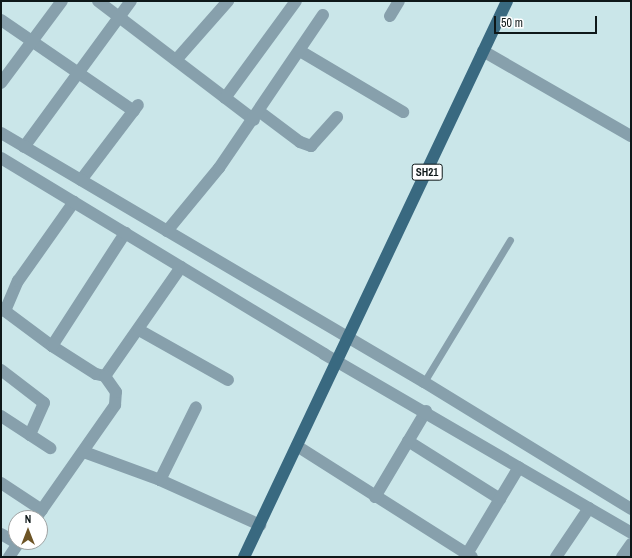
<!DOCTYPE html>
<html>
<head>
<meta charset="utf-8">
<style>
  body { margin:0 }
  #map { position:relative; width:632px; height:558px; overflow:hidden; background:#cae6e9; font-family:"Archivo Narrow",sans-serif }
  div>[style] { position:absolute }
  .service>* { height:7px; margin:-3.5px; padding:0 3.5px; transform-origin:3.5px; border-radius:3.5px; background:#87a0ac }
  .minor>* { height:12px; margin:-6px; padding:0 6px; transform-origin:6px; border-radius:6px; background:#87a0ac }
  .tertiary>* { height:12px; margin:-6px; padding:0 6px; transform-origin:6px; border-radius:6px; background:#87a0ac }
  .primary>* { height:12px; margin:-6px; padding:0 6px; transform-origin:6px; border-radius:6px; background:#396980 }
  span { translate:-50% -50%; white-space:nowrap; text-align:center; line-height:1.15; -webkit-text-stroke:4px #fff; paint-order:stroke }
  .shield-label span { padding:1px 3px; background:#fff; border:1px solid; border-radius:3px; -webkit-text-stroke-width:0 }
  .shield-label { font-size:11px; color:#0e1819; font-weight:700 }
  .frame { position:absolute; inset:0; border:2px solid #0e1819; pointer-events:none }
  .north { position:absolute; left:8px; top:510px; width:40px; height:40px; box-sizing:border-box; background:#fff; border:1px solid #9fa3a3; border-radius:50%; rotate:0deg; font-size:11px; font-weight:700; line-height:16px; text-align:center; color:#0e1819 }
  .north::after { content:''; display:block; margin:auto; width:14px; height:18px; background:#6d5425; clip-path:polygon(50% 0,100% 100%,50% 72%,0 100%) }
  .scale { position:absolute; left:494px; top:16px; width:103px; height:18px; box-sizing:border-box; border:2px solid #0e1819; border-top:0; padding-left:5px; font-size:12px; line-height:14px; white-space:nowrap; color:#0e1819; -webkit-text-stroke:3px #fff; paint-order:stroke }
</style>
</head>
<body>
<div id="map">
  <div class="service">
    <div style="left:424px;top:382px;width:166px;rotate:-58.8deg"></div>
  </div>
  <div class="minor">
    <div style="left:98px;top:1px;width:196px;rotate:37.3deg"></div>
    <div style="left:390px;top:16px;width:17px;rotate:-59deg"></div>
    <div style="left:1px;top:20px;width:161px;rotate:34.4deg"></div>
    <div style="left:300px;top:51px;width:120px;rotate:30.6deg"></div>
    <div style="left:483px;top:51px;width:171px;rotate:29.9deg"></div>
    <div style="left:176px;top:60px;width:79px;rotate:-48.6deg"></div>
    <div style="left:1px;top:83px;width:102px;rotate:-53.4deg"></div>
    <div style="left:225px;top:98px;width:120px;rotate:-53.8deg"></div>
    <div style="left:260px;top:112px;width:50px;rotate:36.9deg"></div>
    <div style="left:300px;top:142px;width:12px;rotate:20deg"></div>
    <div style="left:311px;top:146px;width:39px;rotate:-48deg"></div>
    <div style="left:24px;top:147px;width:181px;rotate:-53.8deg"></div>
    <div style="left:81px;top:180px;width:94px;rotate:-52.8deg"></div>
    <div style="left:167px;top:231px;width:82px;rotate:-50.5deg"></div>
    <div style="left:219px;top:168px;width:185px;rotate:-55.8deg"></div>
    <div style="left:1px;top:308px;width:64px;rotate:36.7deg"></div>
    <div style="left:52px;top:346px;width:52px;rotate:32.5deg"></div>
    <div style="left:96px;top:374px;width:9px;rotate:13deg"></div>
    <div style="left:105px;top:376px;width:133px;rotate:-55.1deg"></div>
    <div style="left:5px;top:311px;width:33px;rotate:-67deg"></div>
    <div style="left:18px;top:281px;width:97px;rotate:-54.7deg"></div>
    <div style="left:139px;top:330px;width:102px;rotate:29.3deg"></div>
    <div style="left:52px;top:346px;width:135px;rotate:-57.1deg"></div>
    <div style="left:1px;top:370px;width:54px;rotate:37.5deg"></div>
    <div style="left:44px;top:403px;width:35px;rotate:114deg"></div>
    <div style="left:1px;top:416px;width:59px;rotate:33.1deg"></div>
    <div style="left:408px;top:441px;width:109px;rotate:32.2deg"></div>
    <div style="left:297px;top:446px;width:207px;rotate:32.4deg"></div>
    <div style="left:84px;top:452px;width:81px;rotate:20.2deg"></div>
    <div style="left:160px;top:480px;width:110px;rotate:24.2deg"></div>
    <div style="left:160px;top:480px;width:81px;rotate:-63.7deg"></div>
    <div style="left:1px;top:483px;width:49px;rotate:33.4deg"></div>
    <div style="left:375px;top:497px;width:100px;rotate:-59.3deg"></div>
    <div style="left:36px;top:518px;width:138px;rotate:-55deg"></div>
    <div style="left:115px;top:405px;width:13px;rotate:-86deg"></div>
    <div style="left:116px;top:392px;width:19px;rotate:-125deg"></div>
    <div style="left:1px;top:534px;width:20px;rotate:30deg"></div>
    <div style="left:467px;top:554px;width:101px;rotate:-59.1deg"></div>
    <div style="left:9px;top:557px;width:18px;rotate:-56deg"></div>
    <div style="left:556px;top:557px;width:59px;rotate:-56deg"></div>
    <div style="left:622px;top:557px;width:16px;rotate:-55deg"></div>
  </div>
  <div class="tertiary">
    <div style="left:1px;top:133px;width:491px;rotate:30.5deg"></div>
    <div style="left:424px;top:382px;width:243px;rotate:31.5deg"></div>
    <div style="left:1px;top:158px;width:378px;rotate:31.2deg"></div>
    <div style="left:324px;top:354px;width:355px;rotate:30.2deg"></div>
  </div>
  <div class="primary">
    <div style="left:244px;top:557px;width:615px;rotate:-64.68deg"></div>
  </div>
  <div class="shield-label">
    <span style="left:427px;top:172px">SH21</span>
  </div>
  <div class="frame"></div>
  <div class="north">N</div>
  <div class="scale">50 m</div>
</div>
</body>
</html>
